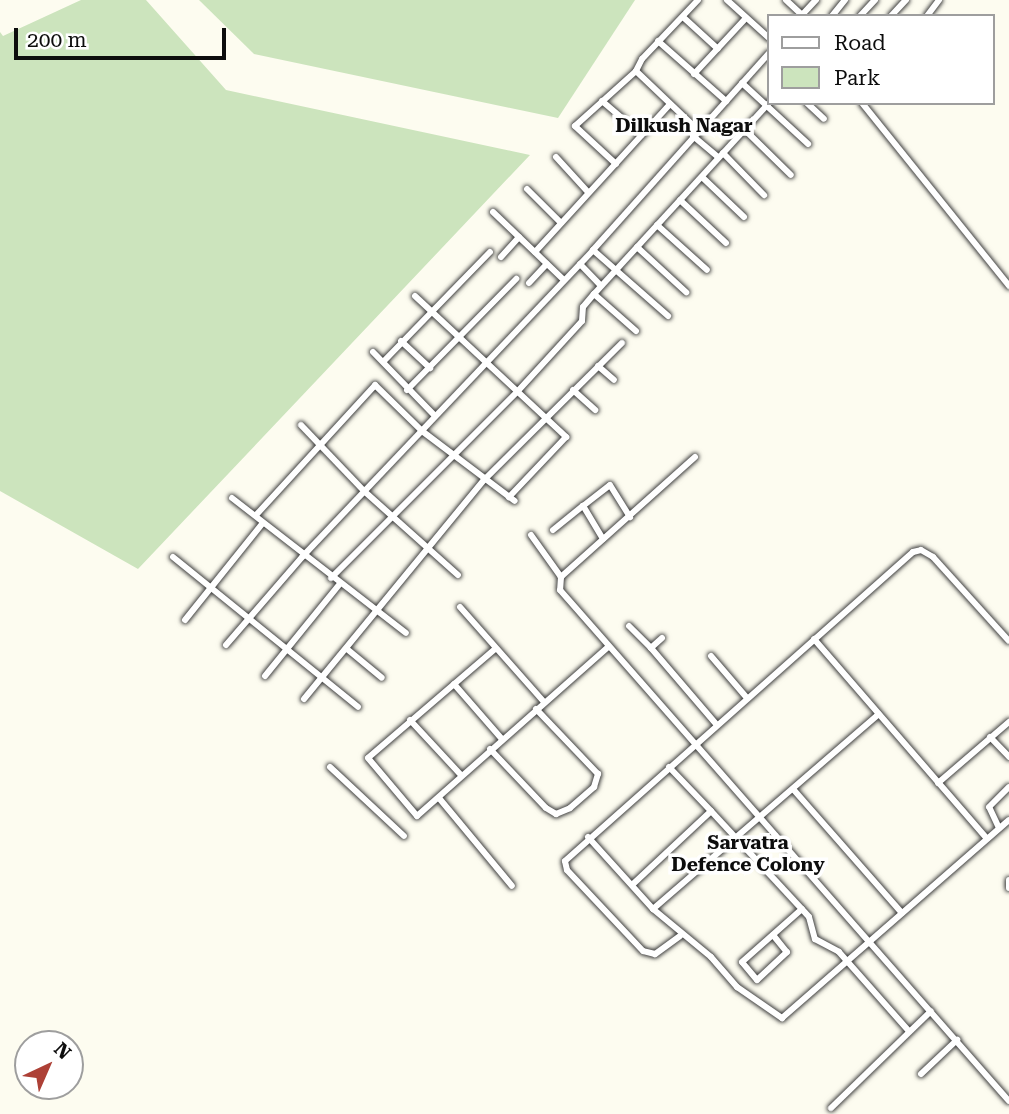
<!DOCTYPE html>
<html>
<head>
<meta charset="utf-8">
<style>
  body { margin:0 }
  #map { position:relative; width:1009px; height:1114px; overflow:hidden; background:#fdfcf0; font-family:"Roboto Serif",serif }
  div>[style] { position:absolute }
  .green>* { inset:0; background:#cce4bd }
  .roads { filter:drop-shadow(0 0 2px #404040) drop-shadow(0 0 2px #404040) }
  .street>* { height:6px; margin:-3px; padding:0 3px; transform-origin:3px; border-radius:3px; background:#fff }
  span { translate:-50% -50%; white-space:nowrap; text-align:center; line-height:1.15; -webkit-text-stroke:7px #fff; paint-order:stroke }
  .neighbourhood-label { font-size:19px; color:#0d0d0d; font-weight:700 }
  .legend { position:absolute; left:767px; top:14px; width:228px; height:91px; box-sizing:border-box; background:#fff; border:2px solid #9e9e9e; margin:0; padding:9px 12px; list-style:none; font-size:21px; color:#0d0d0d }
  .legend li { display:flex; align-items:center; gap:14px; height:35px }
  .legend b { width:35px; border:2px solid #9e9e9e }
  .north { position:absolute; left:14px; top:1030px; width:70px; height:70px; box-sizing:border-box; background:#fff; border:2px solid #9e9e9e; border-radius:50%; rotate:44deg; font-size:19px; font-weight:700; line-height:28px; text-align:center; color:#0d0d0d }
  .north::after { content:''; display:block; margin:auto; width:24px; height:32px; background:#ad4036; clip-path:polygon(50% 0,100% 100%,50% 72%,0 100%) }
  .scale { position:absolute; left:14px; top:28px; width:212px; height:32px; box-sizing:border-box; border:4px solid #0d0d0d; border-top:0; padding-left:9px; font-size:21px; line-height:24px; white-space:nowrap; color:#0d0d0d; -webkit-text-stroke:5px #fff; paint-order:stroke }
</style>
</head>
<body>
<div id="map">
  <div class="green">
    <div style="clip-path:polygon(81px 0,146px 0,226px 90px,530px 155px,138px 569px,0 491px,0 32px,3px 36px)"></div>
    <div style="clip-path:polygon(199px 0,635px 0,558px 118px,254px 54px)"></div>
  </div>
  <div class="roads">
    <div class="street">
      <div style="left:698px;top:0;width:81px;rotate:133.5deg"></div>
      <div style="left:642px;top:59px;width:13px;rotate:117deg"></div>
      <div style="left:636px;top:71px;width:86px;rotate:43.6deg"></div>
      <div style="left:727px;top:0;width:57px;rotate:42.1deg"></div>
      <div style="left:786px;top:0;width:23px;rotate:43deg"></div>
      <div style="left:801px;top:16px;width:22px;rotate:-47deg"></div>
      <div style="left:832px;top:16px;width:21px;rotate:-51deg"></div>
      <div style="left:860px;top:16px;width:22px;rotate:-47deg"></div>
      <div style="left:891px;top:16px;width:22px;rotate:-47deg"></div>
      <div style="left:927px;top:16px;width:20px;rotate:-53deg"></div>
      <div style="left:683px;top:17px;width:47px;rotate:42.4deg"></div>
      <div style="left:658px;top:41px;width:91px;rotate:41.4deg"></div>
      <div style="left:694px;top:74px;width:76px;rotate:-47.1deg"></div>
      <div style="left:742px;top:83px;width:90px;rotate:42.7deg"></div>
      <div style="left:602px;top:101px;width:52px;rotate:40.4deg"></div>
      <div style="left:807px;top:103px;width:23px;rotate:43deg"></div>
      <div style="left:862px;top:103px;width:235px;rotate:51.2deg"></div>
      <div style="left:745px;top:130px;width:64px;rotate:44.4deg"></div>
      <div style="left:693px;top:136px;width:33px;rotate:40deg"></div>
      <div style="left:723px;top:153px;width:59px;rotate:45.7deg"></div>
      <div style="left:556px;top:157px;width:47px;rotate:47.6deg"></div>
      <div style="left:616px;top:164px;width:56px;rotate:-137.2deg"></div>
      <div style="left:575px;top:126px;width:82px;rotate:-42deg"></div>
      <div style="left:702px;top:177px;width:58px;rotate:43.6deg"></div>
      <div style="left:527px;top:189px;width:48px;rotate:45deg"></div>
      <div style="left:680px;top:200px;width:63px;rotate:43.1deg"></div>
      <div style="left:493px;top:212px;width:98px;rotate:43.8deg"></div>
      <div style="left:657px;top:225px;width:67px;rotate:42deg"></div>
      <div style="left:637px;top:247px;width:67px;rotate:42.6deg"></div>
      <div style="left:593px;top:250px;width:100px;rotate:41.3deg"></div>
      <div style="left:535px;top:252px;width:200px;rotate:-47.6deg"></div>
      <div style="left:501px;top:257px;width:27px;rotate:-48deg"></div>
      <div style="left:580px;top:264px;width:30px;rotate:46deg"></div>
      <div style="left:529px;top:283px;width:26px;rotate:-47deg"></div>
      <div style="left:594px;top:294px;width:56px;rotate:41.4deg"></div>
      <div style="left:415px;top:296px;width:207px;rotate:43deg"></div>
      <div style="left:566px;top:437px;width:83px;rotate:133.5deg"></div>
      <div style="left:401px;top:341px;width:40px;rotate:43deg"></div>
      <div style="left:373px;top:352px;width:89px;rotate:45.9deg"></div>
      <div style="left:384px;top:361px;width:152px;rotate:-45.8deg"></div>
      <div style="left:598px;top:366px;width:21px;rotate:41deg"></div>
      <div style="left:407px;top:390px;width:156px;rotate:-45.5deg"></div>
      <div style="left:573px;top:390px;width:30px;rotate:42deg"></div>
      <div style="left:301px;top:425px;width:91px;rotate:46.3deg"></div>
      <div style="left:364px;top:491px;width:126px;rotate:41.8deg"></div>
      <div style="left:695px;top:457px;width:180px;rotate:138.2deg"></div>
      <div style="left:561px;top:577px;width:13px;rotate:94deg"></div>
      <div style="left:560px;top:590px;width:680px;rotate:48.7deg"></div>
      <div style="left:232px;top:498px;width:220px;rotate:37.8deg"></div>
      <div style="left:257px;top:514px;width:175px;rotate:-47.5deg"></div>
      <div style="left:375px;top:385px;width:66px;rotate:44.4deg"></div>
      <div style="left:422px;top:431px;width:116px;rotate:37deg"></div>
      <div style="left:553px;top:530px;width:38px;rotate:-39deg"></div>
      <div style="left:531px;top:535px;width:52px;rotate:54.5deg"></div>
      <div style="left:603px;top:539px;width:39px;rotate:-121deg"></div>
      <div style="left:583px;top:506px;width:34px;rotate:-38deg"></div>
      <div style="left:610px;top:485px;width:38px;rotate:58deg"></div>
      <div style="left:173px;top:557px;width:238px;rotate:39deg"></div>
      <div style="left:331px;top:578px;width:263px;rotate:-45deg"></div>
      <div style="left:517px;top:392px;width:96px;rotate:-47.5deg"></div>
      <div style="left:582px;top:321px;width:14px;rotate:-86deg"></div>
      <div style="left:583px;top:307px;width:17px;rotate:-50deg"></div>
      <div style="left:594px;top:294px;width:259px;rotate:-47.5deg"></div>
      <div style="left:460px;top:607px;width:127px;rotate:48.5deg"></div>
      <div style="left:185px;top:620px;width:123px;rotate:-51.3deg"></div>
      <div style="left:629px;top:626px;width:31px;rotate:45deg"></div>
      <div style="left:662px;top:638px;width:15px;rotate:138deg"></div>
      <div style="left:651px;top:648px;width:101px;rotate:49.4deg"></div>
      <div style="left:814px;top:639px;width:264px;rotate:49.1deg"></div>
      <div style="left:226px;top:645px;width:118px;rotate:-49.1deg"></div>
      <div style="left:303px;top:556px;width:422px;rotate:-46.5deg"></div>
      <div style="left:593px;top:250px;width:264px;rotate:-48.2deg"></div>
      <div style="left:347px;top:649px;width:45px;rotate:39.6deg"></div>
      <div style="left:495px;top:649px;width:167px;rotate:139.4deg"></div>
      <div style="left:368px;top:758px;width:76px;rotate:49.8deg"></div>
      <div style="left:417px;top:816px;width:254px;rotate:-41.5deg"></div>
      <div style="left:711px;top:656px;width:55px;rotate:49.4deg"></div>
      <div style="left:265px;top:676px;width:117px;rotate:-50.9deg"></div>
      <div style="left:454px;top:684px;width:72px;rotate:49deg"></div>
      <div style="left:304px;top:699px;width:285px;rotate:-50.6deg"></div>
      <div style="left:485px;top:479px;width:193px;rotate:-44.8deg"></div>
      <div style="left:410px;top:720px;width:75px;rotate:47.2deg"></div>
      <div style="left:990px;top:737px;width:28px;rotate:46deg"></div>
      <div style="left:490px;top:749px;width:81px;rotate:46.5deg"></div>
      <div style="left:546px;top:808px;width:12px;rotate:31deg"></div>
      <div style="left:556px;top:814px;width:15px;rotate:-23deg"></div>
      <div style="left:570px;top:808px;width:32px;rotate:-41deg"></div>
      <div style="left:594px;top:787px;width:14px;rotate:-73deg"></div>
      <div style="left:598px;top:774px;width:90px;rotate:-133.6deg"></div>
      <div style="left:330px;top:767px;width:101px;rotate:43deg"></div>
      <div style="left:669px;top:767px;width:61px;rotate:46.3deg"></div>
      <div style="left:938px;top:783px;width:94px;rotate:-40.7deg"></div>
      <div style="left:793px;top:789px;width:165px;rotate:48.7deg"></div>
      <div style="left:439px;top:798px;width:114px;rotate:50.3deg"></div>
      <div style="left:999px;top:828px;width:23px;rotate:-115deg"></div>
      <div style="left:989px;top:807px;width:28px;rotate:-45deg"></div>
      <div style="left:588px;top:837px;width:97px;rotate:47.9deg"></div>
      <div style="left:653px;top:909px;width:298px;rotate:-40.8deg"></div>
      <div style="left:1009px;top:880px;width:8px;rotate:90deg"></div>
      <div style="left:632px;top:885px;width:108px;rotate:-43.1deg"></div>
      <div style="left:711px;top:811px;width:144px;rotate:47.2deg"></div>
      <div style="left:809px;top:917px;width:23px;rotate:75deg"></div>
      <div style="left:815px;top:939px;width:27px;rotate:28deg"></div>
      <div style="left:839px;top:952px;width:104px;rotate:48.5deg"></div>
      <div style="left:653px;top:909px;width:75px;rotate:39.6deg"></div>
      <div style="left:711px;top:957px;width:40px;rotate:49deg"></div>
      <div style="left:737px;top:987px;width:55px;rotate:34.6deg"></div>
      <div style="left:782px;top:1018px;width:301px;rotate:-41.1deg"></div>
      <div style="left:773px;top:935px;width:22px;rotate:51deg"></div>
      <div style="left:787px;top:952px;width:41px;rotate:137deg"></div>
      <div style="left:757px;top:980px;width:23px;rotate:-130deg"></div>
      <div style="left:742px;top:962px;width:80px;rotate:-41.5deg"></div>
      <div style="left:680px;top:936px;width:31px;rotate:144deg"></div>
      <div style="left:655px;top:954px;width:12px;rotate:-166deg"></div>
      <div style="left:643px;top:951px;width:111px;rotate:-133.2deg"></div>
      <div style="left:567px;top:870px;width:9px;rotate:-103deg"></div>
      <div style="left:565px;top:861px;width:465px;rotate:-41.6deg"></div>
      <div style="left:913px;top:552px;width:8px;rotate:-14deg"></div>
      <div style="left:921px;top:550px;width:14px;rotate:30deg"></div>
      <div style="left:933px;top:557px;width:113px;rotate:47.9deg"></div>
      <div style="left:921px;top:1074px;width:50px;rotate:-43.4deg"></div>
      <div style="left:831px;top:1108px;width:139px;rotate:-44.1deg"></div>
    </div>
  </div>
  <div class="neighbourhood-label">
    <span style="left:684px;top:126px">Dilkush Nagar</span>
    <span style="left:748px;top:854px">Sarvatra<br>Defence Colony</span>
  </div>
  <ul class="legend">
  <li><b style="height:9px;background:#fff"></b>Road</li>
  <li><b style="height:19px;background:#cce4bd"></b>Park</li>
  </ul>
  <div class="north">N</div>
  <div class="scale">200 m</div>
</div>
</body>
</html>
